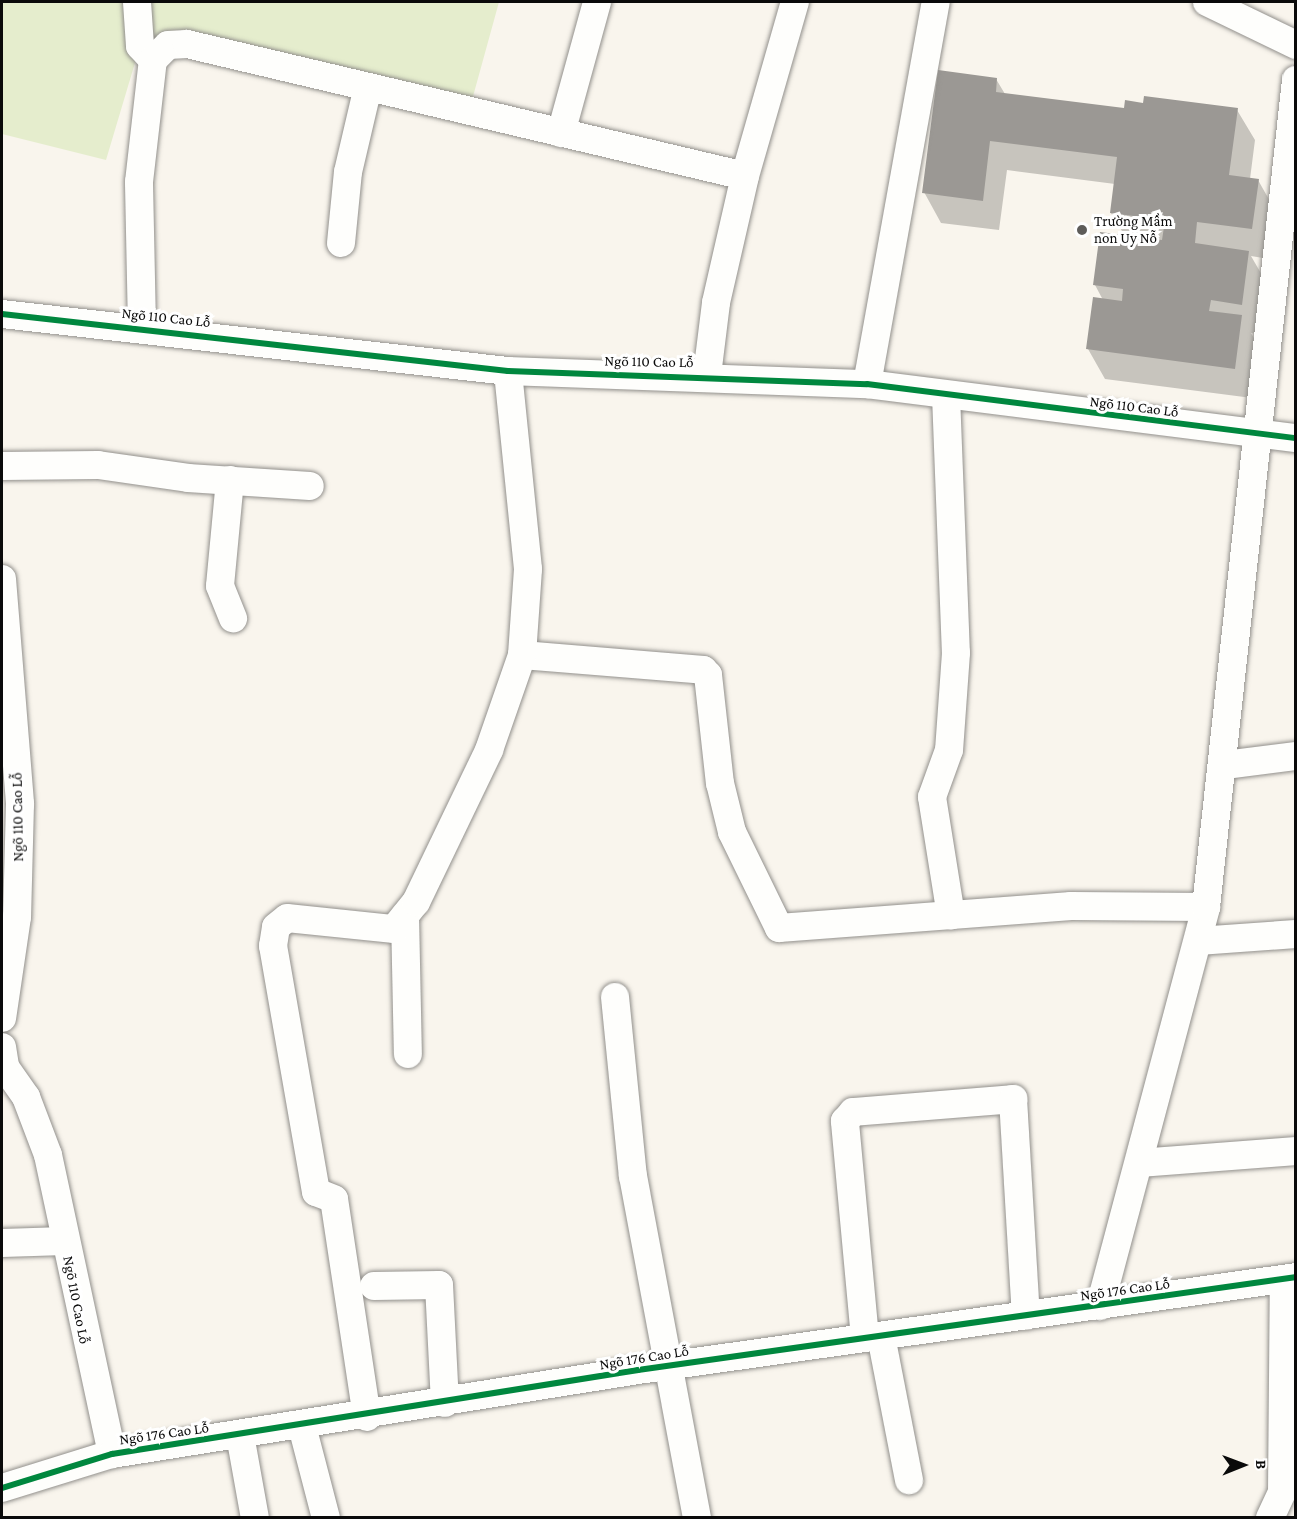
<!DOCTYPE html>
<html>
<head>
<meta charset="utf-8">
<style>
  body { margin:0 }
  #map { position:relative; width:1297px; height:1519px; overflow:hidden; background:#f9f5ed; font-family:"Crimson Pro",serif }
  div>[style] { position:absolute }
  .green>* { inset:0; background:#e5edcd }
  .shadow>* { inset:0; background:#0003 }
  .building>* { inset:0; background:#9b9894 }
  .roads { filter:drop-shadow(0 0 2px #92908c) drop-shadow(0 0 2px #92908c) }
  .street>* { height:28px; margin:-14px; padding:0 14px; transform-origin:14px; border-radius:14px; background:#fefefc }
  .cycleway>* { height:6px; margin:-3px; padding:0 3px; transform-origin:3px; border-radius:3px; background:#00873e }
  .dots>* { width:16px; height:16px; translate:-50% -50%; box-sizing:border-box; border:3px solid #fff; border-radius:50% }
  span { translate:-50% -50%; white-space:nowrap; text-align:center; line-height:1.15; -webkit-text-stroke:6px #fff; paint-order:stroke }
  .poi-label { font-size:15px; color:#0a0a0a }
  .left { translate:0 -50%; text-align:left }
  .street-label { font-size:15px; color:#0a0a0a }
  .frame { position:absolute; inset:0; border:3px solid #0a0a0a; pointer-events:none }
  .north { position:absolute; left:1213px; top:1435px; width:60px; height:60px; -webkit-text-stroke:4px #fff; paint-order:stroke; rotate:89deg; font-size:16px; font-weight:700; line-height:24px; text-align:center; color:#0a0a0a }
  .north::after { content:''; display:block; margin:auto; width:21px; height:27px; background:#0a0a0a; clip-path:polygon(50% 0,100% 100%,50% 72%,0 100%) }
</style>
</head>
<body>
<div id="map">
  <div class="green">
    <div style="clip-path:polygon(2px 2px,499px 2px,469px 111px,140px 46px,106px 160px,2px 134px)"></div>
  </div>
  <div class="shadow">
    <div style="clip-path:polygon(996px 79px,1005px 94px,1125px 110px,1237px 110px,1255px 140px,1250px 179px,1258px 180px,1275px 210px,1269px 259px,1251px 256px,1266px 282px,1259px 334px,1251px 333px,1259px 347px,1252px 398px,1105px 379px,1088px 349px,1103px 300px,1095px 285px,1125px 236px,1111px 213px,1115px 184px,1007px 170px,999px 230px,941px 223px,924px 192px)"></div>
  </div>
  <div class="building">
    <div style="clip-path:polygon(938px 70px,997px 78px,996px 92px,1124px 108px,1125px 100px,1143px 103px,1144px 96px,1238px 108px,1229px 175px,1259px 179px,1252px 229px,1197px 222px,1195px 243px,1249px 251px,1242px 305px,1211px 300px,1209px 311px,1242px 315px,1235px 369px,1086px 349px,1093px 297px,1122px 301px,1123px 289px,1093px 285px,1100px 232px,1162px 240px,1165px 220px,1110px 213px,1117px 157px,990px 141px,983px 201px,922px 193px)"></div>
  </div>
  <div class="roads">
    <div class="street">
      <div style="left:137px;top:2px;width:44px;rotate:86.1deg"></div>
      <div style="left:140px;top:46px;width:19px;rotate:47deg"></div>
      <div style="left:1207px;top:2px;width:99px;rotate:25.8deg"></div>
      <div style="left:561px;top:133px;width:136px;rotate:-74.6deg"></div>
      <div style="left:745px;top:176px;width:181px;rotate:-74deg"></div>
      <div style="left:341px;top:243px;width:71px;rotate:-84.4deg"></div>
      <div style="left:348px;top:172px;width:87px;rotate:-76.8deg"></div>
      <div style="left:2px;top:314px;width:509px;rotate:6.43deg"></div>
      <div style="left:508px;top:371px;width:359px;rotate:2.1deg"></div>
      <div style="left:867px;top:384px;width:432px;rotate:7.2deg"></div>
      <div style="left:142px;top:327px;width:145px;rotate:-91.2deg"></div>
      <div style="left:139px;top:182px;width:123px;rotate:-83.5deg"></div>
      <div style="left:153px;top:60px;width:21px;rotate:-45deg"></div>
      <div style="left:168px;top:45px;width:19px;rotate:-3deg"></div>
      <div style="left:187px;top:44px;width:573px;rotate:13.31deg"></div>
      <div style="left:745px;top:176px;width:130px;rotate:102.9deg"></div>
      <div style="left:716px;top:303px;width:73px;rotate:97.1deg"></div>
      <div style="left:867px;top:384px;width:388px;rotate:-79.8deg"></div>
      <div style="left:946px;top:395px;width:258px;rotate:87.8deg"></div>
      <div style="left:956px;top:653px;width:97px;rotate:94.1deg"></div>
      <div style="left:949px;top:750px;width:50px;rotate:109.9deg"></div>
      <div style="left:932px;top:797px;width:120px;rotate:80.9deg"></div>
      <div style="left:2px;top:466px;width:96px;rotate:-0.6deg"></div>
      <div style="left:98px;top:465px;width:91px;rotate:8.2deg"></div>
      <div style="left:188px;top:478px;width:122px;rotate:3.8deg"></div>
      <div style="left:230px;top:480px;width:106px;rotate:95.4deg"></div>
      <div style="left:220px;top:586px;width:35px;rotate:68deg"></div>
      <div style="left:2px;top:579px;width:226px;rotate:85.4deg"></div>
      <div style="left:20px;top:804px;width:113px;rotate:91.5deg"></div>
      <div style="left:17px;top:917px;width:102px;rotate:98.4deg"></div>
      <div style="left:522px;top:655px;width:182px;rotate:4.7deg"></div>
      <div style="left:703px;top:670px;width:7px;rotate:45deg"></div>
      <div style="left:708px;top:675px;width:109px;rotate:83.7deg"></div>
      <div style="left:720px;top:783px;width:50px;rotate:76.2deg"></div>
      <div style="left:732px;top:832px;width:107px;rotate:63.9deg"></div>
      <div style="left:779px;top:928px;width:293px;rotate:-4.3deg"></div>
      <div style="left:1071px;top:906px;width:135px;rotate:0.4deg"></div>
      <div style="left:1225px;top:765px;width:72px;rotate:-7.2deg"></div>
      <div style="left:405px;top:916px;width:138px;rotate:88.8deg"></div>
      <div style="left:1198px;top:941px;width:98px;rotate:-4.1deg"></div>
      <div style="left:615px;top:997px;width:180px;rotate:84.3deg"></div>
      <div style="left:633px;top:1176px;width:348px;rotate:79.4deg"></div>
      <div style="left:2px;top:1047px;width:20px;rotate:81deg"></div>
      <div style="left:5px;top:1067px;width:37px;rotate:55deg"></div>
      <div style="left:26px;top:1097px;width:62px;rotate:69.2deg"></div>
      <div style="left:48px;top:1155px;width:306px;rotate:77.9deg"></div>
      <div style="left:1140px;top:1163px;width:156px;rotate:-4.4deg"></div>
      <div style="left:2px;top:1243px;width:63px;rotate:-1.8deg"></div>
      <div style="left:374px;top:1286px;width:65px;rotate:-0.9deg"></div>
      <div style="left:439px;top:1285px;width:118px;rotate:87.1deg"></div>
      <div style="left:1100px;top:1306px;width:413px;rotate:-75.1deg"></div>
      <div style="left:1206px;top:907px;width:832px;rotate:-83.79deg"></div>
      <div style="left:881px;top:1336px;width:147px;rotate:79deg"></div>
      <div style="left:865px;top:1338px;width:218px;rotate:-95.3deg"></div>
      <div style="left:845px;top:1121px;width:12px;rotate:-48deg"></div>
      <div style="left:853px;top:1112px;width:161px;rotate:-4.6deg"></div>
      <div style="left:1013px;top:1099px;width:217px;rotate:86.6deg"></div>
      <div style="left:367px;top:1417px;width:220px;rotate:-98.6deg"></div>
      <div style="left:334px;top:1199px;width:19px;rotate:-159deg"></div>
      <div style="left:316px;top:1192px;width:250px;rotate:-99.9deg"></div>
      <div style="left:273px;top:946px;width:19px;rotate:-81deg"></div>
      <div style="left:276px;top:927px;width:14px;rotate:-39deg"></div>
      <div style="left:287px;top:918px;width:108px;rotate:5.9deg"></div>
      <div style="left:394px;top:929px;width:35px;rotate:-51deg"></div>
      <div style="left:416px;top:902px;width:169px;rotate:-64.3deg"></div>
      <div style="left:489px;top:750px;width:101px;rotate:-70.8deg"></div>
      <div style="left:522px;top:655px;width:86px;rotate:-86deg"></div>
      <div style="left:528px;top:569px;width:199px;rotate:-95.8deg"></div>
      <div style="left:302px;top:1426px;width:95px;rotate:75.4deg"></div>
      <div style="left:240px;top:1435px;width:84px;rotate:79.8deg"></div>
      <div style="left:2px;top:1488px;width:115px;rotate:-17.2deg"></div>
      <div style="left:112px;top:1454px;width:533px;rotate:-9.07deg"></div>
      <div style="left:638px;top:1370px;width:665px;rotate:-8.04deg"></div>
      <div style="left:1270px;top:1518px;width:29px;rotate:-65deg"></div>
      <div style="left:1282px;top:1492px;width:213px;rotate:-89.5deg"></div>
    </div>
  </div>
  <div class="cycleway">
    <div style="left:2px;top:314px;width:509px;rotate:6.43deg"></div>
    <div style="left:508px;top:371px;width:359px;rotate:2.1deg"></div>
    <div style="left:867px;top:384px;width:432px;rotate:7.2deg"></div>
    <div style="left:2px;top:1488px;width:115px;rotate:-17.2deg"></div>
    <div style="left:112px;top:1454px;width:533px;rotate:-9.07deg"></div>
    <div style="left:638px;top:1370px;width:665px;rotate:-8.04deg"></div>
  </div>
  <div class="dots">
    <div style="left:1082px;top:230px;background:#5e5c59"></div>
  </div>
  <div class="poi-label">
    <span class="left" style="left:1094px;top:230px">Trường Mầm<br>non Uy Nỗ</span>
  </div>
  <div class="street-label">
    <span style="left:166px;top:318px;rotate:6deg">Ngõ 110 Cao Lỗ</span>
    <span style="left:649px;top:362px;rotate:1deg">Ngõ 110 Cao Lỗ</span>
    <span style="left:1134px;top:407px;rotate:7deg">Ngõ 110 Cao Lỗ</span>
    <span style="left:18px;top:817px;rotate:-91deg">Ngõ 110 Cao Lỗ</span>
    <span style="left:1125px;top:1290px;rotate:-8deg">Ngõ 176 Cao Lỗ</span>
    <span style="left:76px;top:1300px;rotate:79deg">Ngõ 110 Cao Lỗ</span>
    <span style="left:644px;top:1358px;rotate:-9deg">Ngõ 176 Cao Lỗ</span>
    <span style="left:164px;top:1434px;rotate:-8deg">Ngõ 176 Cao Lỗ</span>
  </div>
  <div class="frame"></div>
  <div class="north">B</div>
</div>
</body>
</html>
